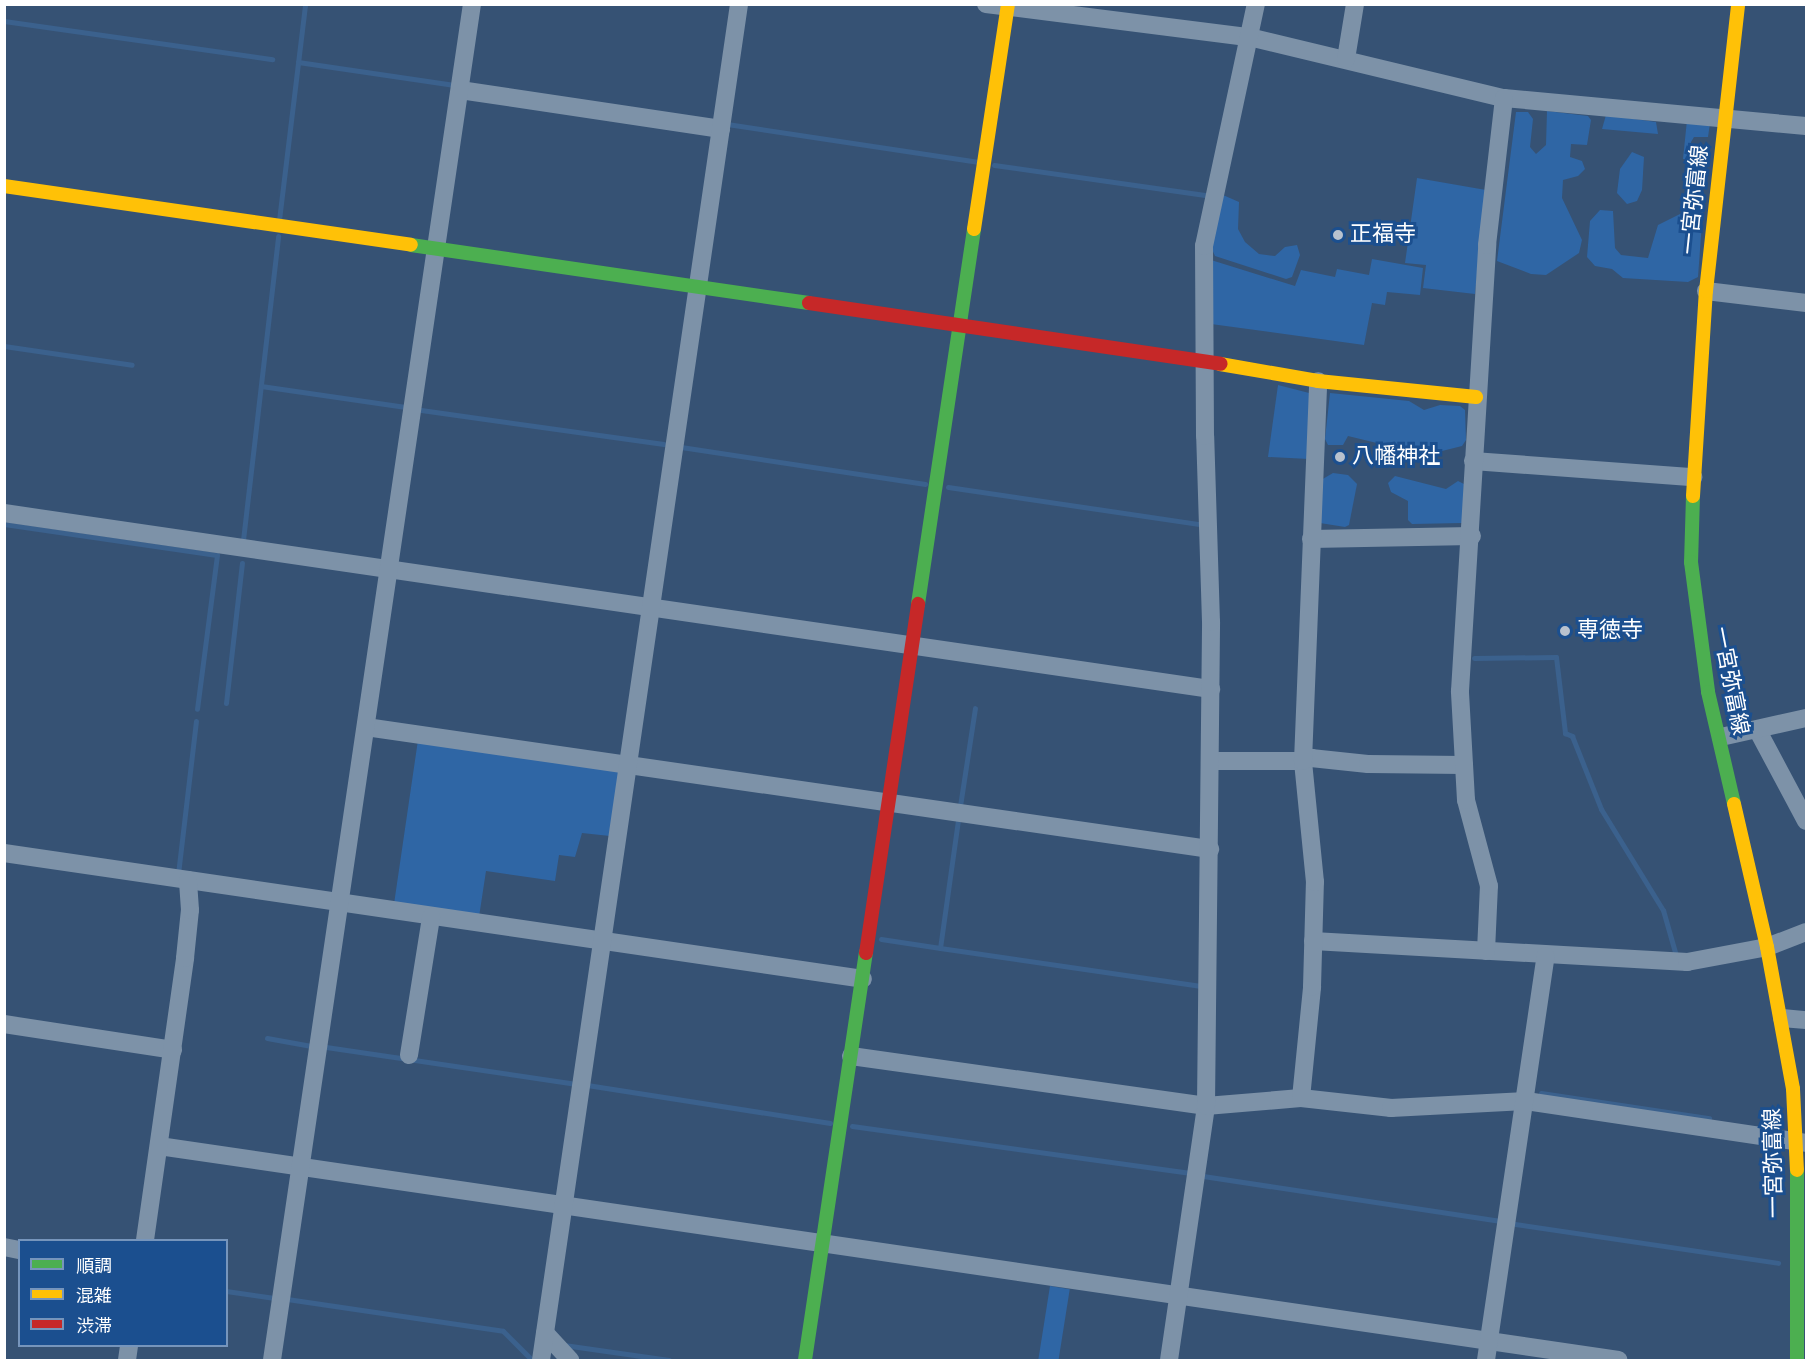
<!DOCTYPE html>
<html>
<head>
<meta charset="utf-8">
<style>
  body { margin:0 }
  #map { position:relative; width:1811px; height:1365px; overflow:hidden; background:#365274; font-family:"Sofia Sans Condensed","Noto Sans JP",sans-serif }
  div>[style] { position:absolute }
  .green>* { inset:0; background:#2f66a5; transform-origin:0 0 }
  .stream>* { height:5px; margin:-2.5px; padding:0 2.5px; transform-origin:2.5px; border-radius:2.5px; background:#3b618d }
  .street>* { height:18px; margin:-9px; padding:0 9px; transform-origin:9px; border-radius:9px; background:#7d92a8 }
  .fast>* { height:14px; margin:-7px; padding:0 7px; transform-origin:7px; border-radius:7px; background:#4caf50 }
  .slow>* { height:14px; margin:-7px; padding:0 7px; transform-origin:7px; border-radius:7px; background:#ffc107 }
  .jam>* { height:14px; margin:-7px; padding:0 7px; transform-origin:7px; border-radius:7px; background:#c62828 }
  .dots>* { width:16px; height:16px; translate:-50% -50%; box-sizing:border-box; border:3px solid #1b4f8f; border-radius:50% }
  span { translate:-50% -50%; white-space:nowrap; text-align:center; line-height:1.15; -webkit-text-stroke:6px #1b4f8f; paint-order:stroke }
  .street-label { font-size:22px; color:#fff }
  .poi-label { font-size:22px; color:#fff }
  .left { translate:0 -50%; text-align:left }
  .frame { position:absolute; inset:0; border:6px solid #fff; pointer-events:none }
  .legend { position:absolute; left:18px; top:1239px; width:210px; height:108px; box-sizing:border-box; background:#1b4f8f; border:2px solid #7695bc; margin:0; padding:8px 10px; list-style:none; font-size:18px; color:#fff }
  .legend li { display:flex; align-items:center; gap:12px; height:30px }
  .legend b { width:30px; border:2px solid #7695bc }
</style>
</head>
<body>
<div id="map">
  <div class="green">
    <div style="clip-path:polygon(1547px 111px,1588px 116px,1591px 120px,1587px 145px,1571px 144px,1570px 157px,1582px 161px,1585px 169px,1578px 176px,1563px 180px,1562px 198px,1582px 240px,1579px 253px,1546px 275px,1531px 274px,1497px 261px,1516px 112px,1528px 112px,1533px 119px,1530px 147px,1536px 154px,1546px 145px)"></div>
    <div style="clip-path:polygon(1606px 115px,1656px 122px,1658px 134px,1602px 129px)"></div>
    <div style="clip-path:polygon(1687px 120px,1710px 123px,1708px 137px,1694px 137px,1691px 142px,1690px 160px,1683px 159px)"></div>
    <div style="clip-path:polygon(1632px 152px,1644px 157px,1642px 190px,1637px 201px,1627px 204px,1617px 193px,1620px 169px)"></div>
    <div style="clip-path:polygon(1417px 178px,1486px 190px,1475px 294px,1423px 288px,1426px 265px,1405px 263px)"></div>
    <div style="clip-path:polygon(1223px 195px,1239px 202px,1238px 229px,1245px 242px,1259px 254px,1275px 256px,1285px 247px,1297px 245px,1300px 255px,1292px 277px,1286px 279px,1215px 256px,1211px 247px)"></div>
    <div style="clip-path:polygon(1685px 205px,1703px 209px,1698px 277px,1688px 282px,1623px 278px,1612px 269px,1595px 266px,1587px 257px,1590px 221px,1600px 210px,1613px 211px,1615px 248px,1621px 255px,1648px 258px,1658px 225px,1682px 213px)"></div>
    <div style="clip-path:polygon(1372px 259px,1423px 268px,1420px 295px,1387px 292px,1385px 305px,1372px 303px,1364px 345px,1211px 324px,1211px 260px,1295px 286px,1301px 270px,1335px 277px,1337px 269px,1369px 275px)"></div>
    <div style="clip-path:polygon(1278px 385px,1313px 394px,1309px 459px,1268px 457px)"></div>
    <div style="clip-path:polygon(1330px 393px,1409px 401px,1424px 410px,1440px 405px,1460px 406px,1465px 410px,1466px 440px,1462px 446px,1426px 455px,1348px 436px,1343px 445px,1328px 445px,1325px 439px)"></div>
    <div style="clip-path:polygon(1333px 473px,1348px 475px,1357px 484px,1349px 525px,1345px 527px,1320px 523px,1321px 480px)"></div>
    <div style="clip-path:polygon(1395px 476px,1446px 489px,1458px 481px,1464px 484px,1462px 523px,1412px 524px,1408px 520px,1408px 501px,1391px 492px,1388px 483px)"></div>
    <div style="clip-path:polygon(418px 740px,621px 769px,610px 836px,582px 833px,575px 857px,559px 855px,555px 881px,486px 871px,479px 917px,394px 904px)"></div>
    <div style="left:1050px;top:1286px;width:20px;height:75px;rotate:9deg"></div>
  </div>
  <div class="stream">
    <div style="left:4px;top:21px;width:271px;rotate:8.1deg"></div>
    <div style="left:298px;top:62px;width:158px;rotate:8.4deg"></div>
    <div style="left:727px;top:124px;width:253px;rotate:8.6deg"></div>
    <div style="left:994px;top:165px;width:213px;rotate:8.1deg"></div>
    <div style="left:279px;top:220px;width:218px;rotate:-83.1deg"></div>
    <div style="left:4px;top:346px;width:129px;rotate:8.4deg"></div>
    <div style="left:261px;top:386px;width:146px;rotate:8.3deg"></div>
    <div style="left:421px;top:410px;width:245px;rotate:8deg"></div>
    <div style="left:681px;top:447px;width:247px;rotate:8.6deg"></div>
    <div style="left:948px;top:487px;width:254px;rotate:8.4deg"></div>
    <div style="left:4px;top:524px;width:215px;rotate:8.3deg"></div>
    <div style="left:217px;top:555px;width:155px;rotate:97.4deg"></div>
    <div style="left:243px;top:540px;width:306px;rotate:-83.4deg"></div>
    <div style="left:1474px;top:658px;width:82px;rotate:-0.7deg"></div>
    <div style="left:1556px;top:657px;width:77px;rotate:83.2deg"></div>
    <div style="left:1565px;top:733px;width:8px;rotate:23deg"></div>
    <div style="left:1572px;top:736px;width:79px;rotate:68.3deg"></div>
    <div style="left:1601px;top:809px;width:119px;rotate:58.5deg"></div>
    <div style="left:1663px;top:910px;width:51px;rotate:74.1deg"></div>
    <div style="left:226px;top:703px;width:141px;rotate:-83.5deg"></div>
    <div style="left:960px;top:806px;width:99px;rotate:-81.3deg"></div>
    <div style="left:958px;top:820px;width:129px;rotate:98deg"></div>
    <div style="left:940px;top:948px;width:262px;rotate:8.3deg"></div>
    <div style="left:178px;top:874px;width:154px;rotate:-83.3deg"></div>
    <div style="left:881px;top:939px;width:60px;rotate:8.7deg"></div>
    <div style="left:267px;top:1038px;width:45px;rotate:10.3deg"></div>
    <div style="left:326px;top:1047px;width:248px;rotate:8.4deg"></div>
    <div style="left:587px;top:1085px;width:246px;rotate:8.9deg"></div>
    <div style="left:1541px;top:1093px;width:170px;rotate:8.5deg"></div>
    <div style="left:852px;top:1126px;width:340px;rotate:7.9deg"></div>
    <div style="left:1189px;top:1173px;width:4px;rotate:-76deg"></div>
    <div style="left:1203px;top:1176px;width:301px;rotate:8.6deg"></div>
    <div style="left:1515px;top:1224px;width:266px;rotate:8.4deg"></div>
    <div style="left:226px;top:1291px;width:49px;rotate:8.1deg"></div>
    <div style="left:287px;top:1299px;width:218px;rotate:8.4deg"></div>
    <div style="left:503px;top:1331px;width:38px;rotate:45deg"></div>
    <div style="left:564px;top:1345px;width:106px;rotate:8.1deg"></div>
  </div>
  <div class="street">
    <div style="left:986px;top:4px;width:265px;rotate:7.2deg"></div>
    <div style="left:1249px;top:37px;width:262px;rotate:13.5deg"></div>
    <div style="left:1504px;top:98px;width:303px;rotate:5.3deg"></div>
    <div style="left:1346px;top:59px;width:56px;rotate:-80.7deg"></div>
    <div style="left:460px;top:90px;width:264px;rotate:8.5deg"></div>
    <div style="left:1706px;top:291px;width:101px;rotate:6.8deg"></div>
    <div style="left:1473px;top:461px;width:221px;rotate:4.2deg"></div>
    <div style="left:4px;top:513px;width:1220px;rotate:8.3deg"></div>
    <div style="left:1311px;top:539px;width:161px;rotate:-1.1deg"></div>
    <div style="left:366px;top:727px;width:853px;rotate:8.23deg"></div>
    <div style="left:1758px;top:731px;width:102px;rotate:61.9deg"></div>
    <div style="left:1721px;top:737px;width:87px;rotate:-12.6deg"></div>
    <div style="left:1210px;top:761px;width:93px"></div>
    <div style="left:1303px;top:761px;width:9px;rotate:-21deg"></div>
    <div style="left:1311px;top:758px;width:57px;rotate:6deg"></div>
    <div style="left:1368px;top:764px;width:96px;rotate:0.6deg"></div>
    <div style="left:4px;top:853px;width:868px;rotate:8.34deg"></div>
    <div style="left:1313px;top:941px;width:375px;rotate:3.2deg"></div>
    <div style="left:1687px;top:962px;width:81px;rotate:-10.6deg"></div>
    <div style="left:1767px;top:947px;width:42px;rotate:-21deg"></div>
    <div style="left:1486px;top:951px;width:65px;rotate:-87.4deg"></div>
    <div style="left:1489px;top:886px;width:89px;rotate:-105deg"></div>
    <div style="left:1466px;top:800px;width:109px;rotate:-93.2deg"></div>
    <div style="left:1460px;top:691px;width:447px;rotate:-86.5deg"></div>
    <div style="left:1487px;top:245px;width:148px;rotate:-83.4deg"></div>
    <div style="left:1782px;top:1018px;width:24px;rotate:5deg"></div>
    <div style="left:4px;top:1024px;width:171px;rotate:8.7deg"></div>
    <div style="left:409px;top:1055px;width:140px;rotate:-80.9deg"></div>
    <div style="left:851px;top:1056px;width:359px;rotate:8deg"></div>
    <div style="left:1206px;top:1106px;width:95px;rotate:-4.8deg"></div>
    <div style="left:1301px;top:1098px;width:91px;rotate:6.3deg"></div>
    <div style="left:1391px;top:1108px;width:135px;rotate:-3deg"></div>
    <div style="left:1526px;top:1101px;width:283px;rotate:8.5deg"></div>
    <div style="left:1301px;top:1098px;width:112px;rotate:-84.3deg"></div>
    <div style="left:1312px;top:987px;width:105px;rotate:-88.4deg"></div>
    <div style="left:1315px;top:882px;width:122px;rotate:-95.7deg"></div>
    <div style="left:1303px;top:761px;width:380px;rotate:-87.7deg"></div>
    <div style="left:159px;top:1146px;width:1475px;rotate:8.34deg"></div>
    <div style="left:145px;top:1240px;width:285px;rotate:-81.9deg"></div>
    <div style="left:185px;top:958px;width:48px;rotate:-84.1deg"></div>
    <div style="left:190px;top:910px;width:30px;rotate:-94deg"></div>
    <div style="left:4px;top:1247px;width:16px;rotate:11deg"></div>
    <div style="left:545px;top:1333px;width:37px;rotate:47deg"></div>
    <div style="left:127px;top:1360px;width:14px;rotate:-82deg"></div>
    <div style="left:272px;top:1360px;width:1371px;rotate:-81.61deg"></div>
    <div style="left:541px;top:1360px;width:1370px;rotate:-81.69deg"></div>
    <div style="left:1169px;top:1360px;width:257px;rotate:-81.7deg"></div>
    <div style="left:1206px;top:1106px;width:484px;rotate:-89.4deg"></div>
    <div style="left:1211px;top:622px;width:186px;rotate:-91.8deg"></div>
    <div style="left:1205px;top:436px;width:190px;rotate:-90.3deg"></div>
    <div style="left:1204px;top:246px;width:248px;rotate:-77.9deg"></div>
    <div style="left:1486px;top:1360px;width:408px;rotate:-81.6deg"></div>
  </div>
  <div class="fast">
    <div style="left:411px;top:245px;width:402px;rotate:8.3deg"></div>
    <div style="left:1693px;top:496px;width:66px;rotate:91.7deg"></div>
    <div style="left:1691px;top:562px;width:131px;rotate:82.5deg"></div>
    <div style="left:1708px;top:692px;width:115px;rotate:76.9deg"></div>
    <div style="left:918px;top:604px;width:379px;rotate:-81.5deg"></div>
    <div style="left:1797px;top:1170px;width:190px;rotate:90deg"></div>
    <div style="left:805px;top:1360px;width:412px;rotate:-81.5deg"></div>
  </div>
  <div class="slow">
    <div style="left:4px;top:186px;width:411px;rotate:8.2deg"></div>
    <div style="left:974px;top:229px;width:228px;rotate:-81.4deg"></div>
    <div style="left:1220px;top:364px;width:99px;rotate:9.8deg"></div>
    <div style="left:1318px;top:381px;width:159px;rotate:5.8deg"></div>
    <div style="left:1693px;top:496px;width:205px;rotate:-86.4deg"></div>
    <div style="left:1706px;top:291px;width:289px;rotate:-83.6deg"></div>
    <div style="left:1734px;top:804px;width:147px;rotate:77deg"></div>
    <div style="left:1767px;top:947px;width:144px;rotate:79.6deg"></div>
    <div style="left:1793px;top:1089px;width:81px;rotate:87.2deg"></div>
  </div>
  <div class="jam">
    <div style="left:809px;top:303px;width:416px;rotate:8.4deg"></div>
    <div style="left:866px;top:953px;width:353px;rotate:-81.5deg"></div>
  </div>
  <div class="dots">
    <div style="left:1338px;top:235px;background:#b9c2ce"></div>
    <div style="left:1340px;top:457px;background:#b9c2ce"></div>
    <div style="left:1565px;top:631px;background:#b9c2ce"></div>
  </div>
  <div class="street-label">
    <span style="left:1695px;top:200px;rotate:-84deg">一宮弥富線</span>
    <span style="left:1730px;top:681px;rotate:79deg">一宮弥富線</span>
    <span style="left:1774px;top:1163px;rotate:-91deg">一宮弥富線</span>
  </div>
  <div class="poi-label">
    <span class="left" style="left:1350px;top:235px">正福寺</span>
    <span class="left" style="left:1352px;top:457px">八幡神社</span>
    <span class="left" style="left:1577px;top:631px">専徳寺</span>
  </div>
  <div class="frame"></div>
  <ul class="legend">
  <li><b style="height:8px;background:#4caf50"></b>順調</li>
  <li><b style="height:8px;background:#ffc107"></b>混雑</li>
  <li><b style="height:8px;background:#c62828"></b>渋滞</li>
  </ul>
</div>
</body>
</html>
